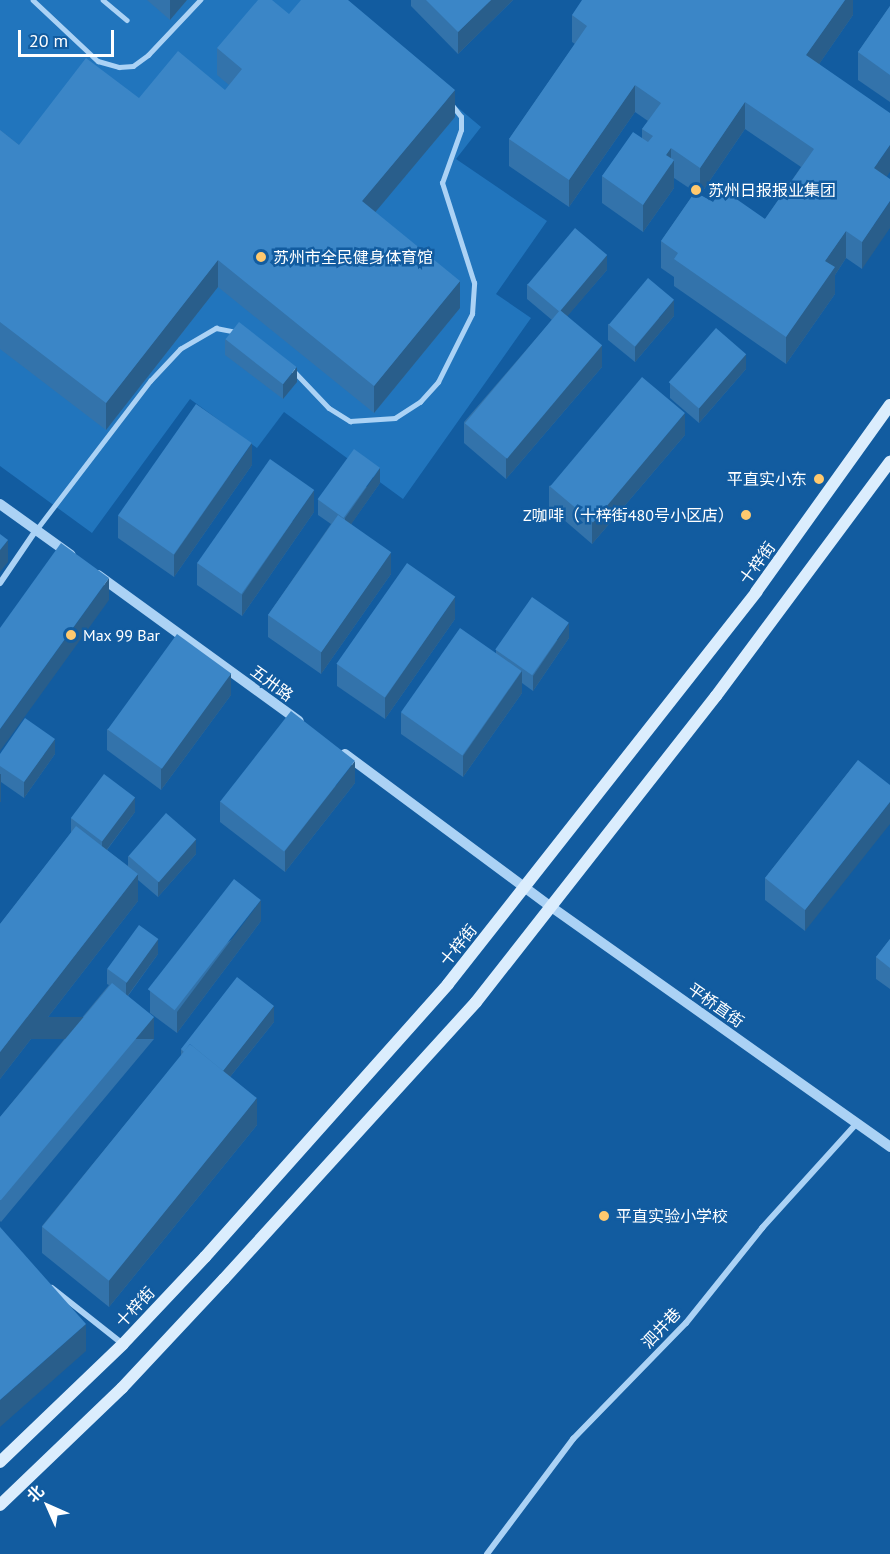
<!DOCTYPE html>
<html>
<head>
<meta charset="utf-8">
<style>
  body { margin:0 }
  #map { position:relative; width:890px; height:1554px; overflow:hidden; background:#125ca0; font-family:"PT Sans","Noto Sans SC",sans-serif }
  div>[style] { position:absolute }
  .green>* { inset:0; background:#2175bd }
  .service>* { height:4.5px; margin:-2.25px; padding:0 2.25px; transform-origin:2.25px; border-radius:2.25px; background:#abd2f5 }
  .minor>* { height:6px; margin:-3px; padding:0 3px; transform-origin:3px; border-radius:3px; background:#abd2f5 }
  .tertiary>* { height:10px; margin:-5px; padding:0 5px; transform-origin:5px; border-radius:5px; background:#abd2f5 }
  .secondary>* { height:12px; margin:-6px; padding:0 6px; transform-origin:6px; border-radius:6px; background:#dbedfd }
  .wall>* { inset:0; background:#3373ab }
  .shaded-wall>* { inset:0; background:#295e8b; transform-origin:0 0 }
  .building>* { inset:0; background:#3b86c7; transform-origin:0 0 }
  .dots>* { width:16px; height:16px; translate:-50% -50%; box-sizing:border-box; border:3px solid #125ca0; border-radius:50% }
  span { translate:-50% -50%; white-space:nowrap; text-align:center; line-height:1.15; -webkit-text-stroke:5px #125ca0; paint-order:stroke }
  .poi-label { font-size:16px; color:#fff }
  .left { translate:0 -50%; text-align:left }
  .right { translate:-100% -50%; text-align:right }
  .street-label { font-size:16px; color:#fff }
  .north { position:absolute; left:18px; top:1476px; width:60px; height:60px; -webkit-text-stroke:4px #125ca0; paint-order:stroke; rotate:315deg; font-size:16px; font-weight:700; line-height:24px; text-align:center; color:#fff }
  .north::after { content:''; display:block; margin:auto; width:21px; height:27px; background:#fff; clip-path:polygon(50% 0,100% 100%,50% 72%,0 100%) }
  .scale { position:absolute; left:18px; top:30px; width:96px; height:27px; box-sizing:border-box; border:3px solid #fff; border-top:0; padding-left:8px; font-size:18px; line-height:21px; white-space:nowrap; color:#fff; -webkit-text-stroke:4px #125ca0; paint-order:stroke }
</style>
</head>
<body>
<div id="map">
  <div class="green">
    <div style="clip-path:polygon(0 0,330px 0,481px 127px,456px 159px,547px 221px,496px 294px,531px 318px,403px 499px,284px 412px,257px 448px,190px 399px,92px 533px,0 466px)"></div>
  </div>
  <div class="service">
    <div style="left:33px;top:0;width:89px;rotate:43.2deg"></div>
    <div style="left:98px;top:61px;width:22px;rotate:16deg"></div>
    <div style="left:119px;top:67px;width:14px;rotate:-4deg"></div>
    <div style="left:133px;top:66px;width:19px;rotate:-36deg"></div>
    <div style="left:148px;top:55px;width:76px;rotate:-46.6deg"></div>
    <div style="left:103px;top:0;width:31px;rotate:40deg"></div>
    <div style="left:293px;top:370px;width:52px;rotate:46.5deg"></div>
    <div style="left:329px;top:408px;width:25px;rotate:32deg"></div>
    <div style="left:350px;top:421px;width:45px;rotate:-3.8deg"></div>
    <div style="left:395px;top:418px;width:30px;rotate:-33deg"></div>
    <div style="left:420px;top:402px;width:27px;rotate:-48deg"></div>
    <div style="left:438px;top:382px;width:76px;rotate:-63.4deg"></div>
    <div style="left:472px;top:314px;width:31px;rotate:-86deg"></div>
    <div style="left:474px;top:283px;width:105px;rotate:-107.7deg"></div>
    <div style="left:442px;top:183px;width:56px;rotate:-70.3deg"></div>
    <div style="left:461px;top:130px;width:13px;rotate:-90deg"></div>
    <div style="left:461px;top:117px;width:16px;rotate:-128deg"></div>
    <div style="left:36px;top:530px;width:188px;rotate:-52.6deg"></div>
    <div style="left:150px;top:381px;width:44px;rotate:-46.8deg"></div>
    <div style="left:180px;top:349px;width:42px;rotate:-30.3deg"></div>
    <div style="left:216px;top:328px;width:20px;rotate:11deg"></div>
  </div>
  <div class="minor">
    <div style="left:0;top:583px;width:64px;rotate:-55.8deg"></div>
    <div style="left:52px;top:1288px;width:90px;rotate:38.3deg"></div>
    <div style="left:487px;top:1554px;width:144px;rotate:-53.2deg"></div>
    <div style="left:573px;top:1439px;width:162px;rotate:-45.8deg"></div>
    <div style="left:686px;top:1323px;width:122px;rotate:-51.3deg"></div>
    <div style="left:762px;top:1228px;width:142px;rotate:-47.9deg"></div>
  </div>
  <div class="tertiary">
    <div style="left:0;top:504px;width:87px;rotate:35.7deg"></div>
    <div style="left:98px;top:575px;width:248px;rotate:36deg"></div>
    <div style="left:345px;top:754px;width:255px;rotate:36.6deg"></div>
    <div style="left:550px;top:906px;width:417px;rotate:35.3deg"></div>
  </div>
  <div class="secondary">
    <div style="left:0;top:1462px;width:170px;rotate:-43.8deg"></div>
    <div style="left:123px;top:1344px;width:120px;rotate:-46.7deg"></div>
    <div style="left:205px;top:1257px;width:365px;rotate:-48.3deg"></div>
    <div style="left:448px;top:984px;width:499px;rotate:-51.8deg"></div>
    <div style="left:756px;top:592px;width:230px;rotate:-54.4deg"></div>
    <div style="left:0;top:1505px;width:169px;rotate:-43.8deg"></div>
    <div style="left:122px;top:1388px;width:149px;rotate:-46.9deg"></div>
    <div style="left:224px;top:1279px;width:374px;rotate:-47.7deg"></div>
    <div style="left:476px;top:1002px;width:389px;rotate:-51.9deg"></div>
    <div style="left:716px;top:696px;width:292px;rotate:-53.4deg"></div>
  </div>
  <div class="wall">
    <div style="clip-path:polygon(147px 0,187px 0,170px 20px)"></div>
    <div style="clip-path:polygon(411px 0,513px 0,458px 54px,411px 6px)"></div>
    <div style="clip-path:polygon(evenodd,853px 0,853px 15px,819px 64px,887px 177px,862px 269px,846px 258px,835px 275px,835px 294px,786px 364px,674px 286px,674px 277px,661px 268px,661px 241px,695px 192px,674px 178px,674px 188px,643px 232px,602px 203px,602px 176px,642px 138px,642px 129px,648px 121px,635px 112px,569px 207px,509px 166px,509px 139px,575px 44px,572px 42px,572px 15px,853px 0,745px 129px,801px 167px,765px 219px,713px 202px,700px 195px,745px 129px)"></div>
    <div style="clip-path:polygon(890px 6px,890px 102px,858px 80px,858px 52px)"></div>
    <div style="clip-path:polygon(289px 14px,455px 117px,375px 212px,460px 308px,374px 413px,218px 287px,106px 430px,0 349px,0 130px,19px 145px,139px 98px,225px 90px,229px 85px,217px 75px,217px 48px)"></div>
    <div style="clip-path:polygon(607px 270px,567px 316px,602px 367px,506px 479px,464px 443px,464px 422px,552px 320px,527px 299px,527px 284px)"></div>
    <div style="clip-path:polygon(674px 316px,635px 362px,608px 340px,608px 324px)"></div>
    <div style="clip-path:polygon(225px 339px,297px 382px,283px 399px,225px 355px)"></div>
    <div style="clip-path:polygon(746px 369px,699px 423px,670px 398px,670px 383px)"></div>
    <div style="clip-path:polygon(685px 435px,592px 544px,549px 507px,549px 486px)"></div>
    <div style="clip-path:polygon(252px 465px,174px 577px,118px 538px,118px 516px)"></div>
    <div style="clip-path:polygon(380px 483px,351px 524px,391px 574px,321px 674px,268px 637px,268px 615px,331px 524px,318px 515px,318px 500px)"></div>
    <div style="clip-path:polygon(314px 512px,242px 616px,197px 585px,197px 563px)"></div>
    <div style="clip-path:polygon(455px 619px,385px 719px,337px 686px,337px 664px)"></div>
    <div style="clip-path:polygon(569px 638px,533px 691px,522px 683px,522px 693px,463px 777px,401px 734px,401px 713px,496px 653px,496px 650px)"></div>
    <div style="clip-path:polygon(231px 695px,161px 790px,107px 750px,107px 729px)"></div>
    <div style="clip-path:polygon(0 754px,55px 754px,24px 798px,1px 782px,0 803px)"></div>
    <div style="clip-path:polygon(858px 760px,805px 931px,765px 900px,765px 878px)"></div>
    <div style="clip-path:polygon(355px 783px,285px 872px,220px 822px,220px 801px)"></div>
    <div style="clip-path:polygon(135px 812px,107px 850px,128px 866px,128px 856px,196px 854px,158px 897px,138px 880px,138px 901px,0 1079px,0 924px,71px 833px,71px 818px)"></div>
    <div style="clip-path:polygon(261px 921px,177px 1033px,150px 1013px,150px 991px)"></div>
    <div style="clip-path:polygon(890px 939px,890px 989px,876px 979px,876px 957px)"></div>
    <div style="clip-path:polygon(158px 954px,128px 996px,154px 1039px,1px 1222px,0 1221px,0 1117px,109px 985px,107px 984px,107px 969px)"></div>
    <div style="clip-path:polygon(274px 1022px,230px 1077px,257px 1125px,109px 1307px,42px 1253px,42px 1226px,181px 1056px,181px 1049px)"></div>
  </div>
  <div class="shaded-wall">
    <div style="clip-path:polygon(170px 0,187px 0,170px 20px)"></div>
    <div style="clip-path:polygon(491px 0,513px 0,458px 54px,458px 32px)"></div>
    <div style="clip-path:polygon(845px 0,853px 0,853px 15px,806px 83px,806px 55px)"></div>
    <div style="clip-path:polygon(635px 85px,635px 112px,569px 207px,569px 180px)"></div>
    <div style="clip-path:polygon(455px 90px,455px 117px,362px 228px,362px 201px)"></div>
    <div style="clip-path:polygon(745px 102px,745px 129px,700px 195px,700px 168px)"></div>
    <div style="clip-path:polygon(890px 145px,890px 172px,874px 195px,874px 168px)"></div>
    <div style="clip-path:polygon(671px 148px,671px 165px,674px 160px,674px 188px,643px 232px,643px 205px,666px 155px)"></div>
    <div style="clip-path:polygon(890px 201px,890px 228px,862px 269px,862px 242px)"></div>
    <div style="clip-path:polygon(846px 231px,846px 258px,835px 275px,835px 294px,786px 364px,786px 337px,825px 261px)"></div>
    <div style="clip-path:polygon(607px 255px,607px 270px,559px 326px,559px 311px)"></div>
    <div style="clip-path:polygon(218px 260px,218px 287px,106px 430px,106px 403px)"></div>
    <div style="clip-path:polygon(460px 281px,460px 308px,374px 413px,374px 386px)"></div>
    <div style="clip-path:polygon(674px 300px,674px 316px,635px 362px,635px 347px)"></div>
    <div style="clip-path:polygon(602px 345px,602px 367px,506px 479px,506px 458px)"></div>
    <div style="clip-path:polygon(746px 354px,746px 369px,699px 423px,699px 408px)"></div>
    <div style="clip-path:polygon(297px 367px,297px 382px,283px 399px,283px 384px)"></div>
    <div style="clip-path:polygon(685px 413px,685px 435px,592px 544px,592px 522px)"></div>
    <div style="clip-path:polygon(252px 443px,252px 465px,174px 577px,174px 555px)"></div>
    <div style="clip-path:polygon(380px 468px,380px 483px,345px 533px,345px 518px)"></div>
    <div style="clip-path:polygon(314px 490px,314px 512px,242px 616px,242px 595px)"></div>
    <div style="clip-path:polygon(8px 540px,8px 562px,0 572px,0 550px)"></div>
    <div style="clip-path:polygon(391px 552px,391px 574px,321px 674px,321px 652px)"></div>
    <div style="clip-path:polygon(109px 578px,109px 600px,0 751px,0 729px)"></div>
    <div style="clip-path:polygon(455px 597px,455px 619px,385px 719px,385px 698px)"></div>
    <div style="clip-path:polygon(569px 623px,569px 638px,533px 691px,533px 676px)"></div>
    <div style="clip-path:polygon(522px 671px,522px 693px,463px 777px,463px 756px)"></div>
    <div style="clip-path:polygon(231px 673px,231px 695px,161px 790px,161px 768px)"></div>
    <div style="clip-path:polygon(55px 739px,55px 754px,24px 798px,24px 782px)"></div>
    <div style="clip-path:polygon(355px 761px,355px 783px,285px 872px,285px 851px)"></div>
    <div style="left:1px;top:774px;width:28px;height:1px;rotate:90deg"></div>
    <div style="clip-path:polygon(135px 797px,135px 812px,102px 856px,102px 840px)"></div>
    <div style="clip-path:polygon(890px 802px,890px 824px,805px 931px,805px 910px)"></div>
    <div style="clip-path:polygon(196px 839px,196px 854px,158px 897px,158px 882px)"></div>
    <div style="clip-path:polygon(138px 874px,138px 901px,0 1079px,0 1052px)"></div>
    <div style="clip-path:polygon(261px 900px,261px 921px,177px 1033px,177px 1012px)"></div>
    <div style="clip-path:polygon(158px 939px,158px 954px,126px 998px,126px 983px)"></div>
    <div style="clip-path:polygon(274px 1006px,274px 1022px,217px 1093px,217px 1078px)"></div>
    <div style="left:154px;top:1017px;width:22px;height:239px;rotate:90deg"></div>
    <div style="clip-path:polygon(257px 1098px,257px 1125px,109px 1307px,109px 1280px)"></div>
    <div style="clip-path:polygon(86px 1324px,86px 1351px,0 1427px,0 1400px)"></div>
  </div>
  <div class="building">
    <div style="clip-path:polygon(258px 0,272px 0,289px 14px,301px 0,348px 0,455px 90px,362px 201px,460px 281px,374px 386px,218px 260px,106px 403px,0 322px,0 130px,19px 145px,86px 58px,139px 98px,178px 51px,225px 90px,242px 69px,217px 48px)"></div>
    <div style="clip-path:polygon(426px 0,491px 0,458px 32px)"></div>
    <div style="clip-path:polygon(582px 0,845px 0,806px 55px,890px 113px,890px 145px,874px 168px,890px 179px,890px 201px,862px 242px,846px 231px,825px 261px,835px 267px,786px 337px,674px 259px,678px 253px,661px 241px,695px 192px,713px 202px,722px 189px,765px 219px,814px 149px,745px 102px,700px 168px,671px 148px,666px 155px,674px 160px,643px 205px,602px 176px,633px 132px,648px 142px,653px 136px,642px 129px,661px 103px,635px 85px,569px 180px,509px 139px,587px 26px,572px 15px)"></div>
    <div style="clip-path:polygon(890px 6px,890px 75px,858px 52px)"></div>
    <div style="left:575px;top:228px;width:42px;height:74px;rotate:40deg"></div>
    <div style="left:648px;top:278px;width:34px;height:61px;rotate:40deg"></div>
    <div style="left:560px;top:310px;width:55px;height:148px;rotate:40deg"></div>
    <div style="left:239px;top:322px;width:73px;height:22px;rotate:38deg"></div>
    <div style="left:716px;top:328px;width:40px;height:72px;rotate:41deg"></div>
    <div style="left:642px;top:377px;width:56px;height:143px;rotate:40deg"></div>
    <div style="left:196px;top:404px;width:68px;height:136px;rotate:35deg"></div>
    <div style="left:354px;top:449px;width:32px;height:62px;rotate:36deg"></div>
    <div style="left:270px;top:459px;width:54px;height:127px;rotate:35deg"></div>
    <div style="left:338px;top:515px;width:65px;height:122px;rotate:35deg"></div>
    <div style="clip-path:polygon(0 534px,8px 540px,0 550px)"></div>
    <div style="clip-path:polygon(61px 543px,109px 578px,0 729px,0 628px)"></div>
    <div style="left:407px;top:563px;width:59px;height:123px;rotate:35deg"></div>
    <div style="left:532px;top:597px;width:45px;height:64px;rotate:35deg"></div>
    <div style="left:460px;top:628px;width:75px;height:103px;rotate:35deg"></div>
    <div style="left:177px;top:634px;width:67px;height:118px;rotate:36deg"></div>
    <div style="left:291px;top:711px;width:81px;height:115px;rotate:38deg"></div>
    <div style="clip-path:polygon(25px 718px,55px 739px,24px 782px,0 766px,0 754px)"></div>
    <div style="clip-path:polygon(858px 760px,890px 785px,890px 802px,805px 910px,765px 878px)"></div>
    <div style="left:104px;top:774px;width:39px;height:55px;rotate:37deg"></div>
    <div style="left:166px;top:813px;width:40px;height:57px;rotate:41deg"></div>
    <div style="clip-path:polygon(76px 826px,138px 874px,0 1052px,0 924px)"></div>
    <div style="left:234px;top:879px;width:34px;height:140px;rotate:38deg"></div>
    <div style="left:139px;top:925px;width:24px;height:54px;rotate:36deg"></div>
    <div style="clip-path:polygon(890px 939px,890px 968px,876px 957px)"></div>
    <div style="clip-path:polygon(237px 977px,274px 1006px,223px 1071px,190px 1044px,184px 1052px,181px 1049px)"></div>
    <div style="clip-path:polygon(112px 983px,154px 1017px,1px 1200px,0 1200px,0 1117px)"></div>
    <div style="left:190px;top:1044px;width:86px;height:235px;rotate:39deg"></div>
    <div style="clip-path:polygon(0 1227px,86px 1324px,0 1400px)"></div>
  </div>
  <div class="dots">
    <div style="left:696px;top:190px;background:#ffc96e"></div>
    <div style="left:261px;top:257px;background:#ffc96e"></div>
    <div style="left:819px;top:479px;background:#ffc96e"></div>
    <div style="left:746px;top:515px;background:#ffc96e"></div>
    <div style="left:71px;top:635px;background:#ffc96e"></div>
    <div style="left:604px;top:1216px;background:#ffc96e"></div>
  </div>
  <div class="poi-label">
    <span class="left" style="left:708px;top:190px">苏州日报报业集团</span>
    <span class="left" style="left:273px;top:257px">苏州市全民健身体育馆</span>
    <span class="right" style="left:807px;top:479px">平直实小东</span>
    <span class="right" style="left:734px;top:515px">Z咖啡（十梓街480号小区店）</span>
    <span class="left" style="left:83px;top:635px">Max 99 Bar</span>
    <span class="left" style="left:616px;top:1216px">平直实验小学校</span>
  </div>
  <div class="street-label">
    <span style="left:757px;top:563px;rotate:-54deg">十梓街</span>
    <span style="left:272px;top:683px;rotate:36deg">五卅路</span>
    <span style="left:458px;top:945px;rotate:-51deg">十梓街</span>
    <span style="left:716px;top:1005px;rotate:35deg">平桥直街</span>
    <span style="left:135px;top:1307px;rotate:-47deg">十梓街</span>
    <span style="left:661px;top:1328px;rotate:-47deg">泗井巷</span>
  </div>
  <div class="north">北</div>
  <div class="scale">20 m</div>
</div>
</body>
</html>
